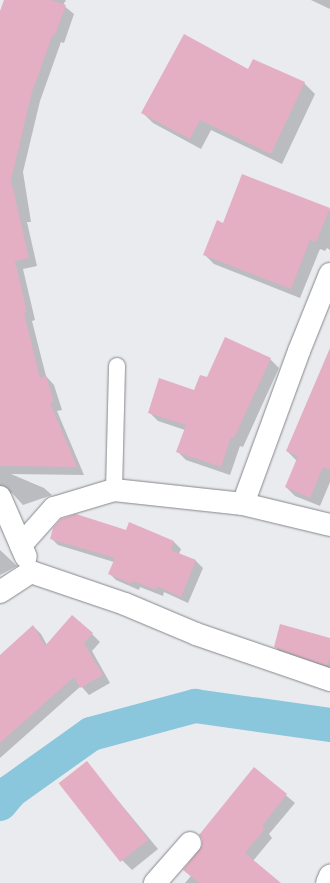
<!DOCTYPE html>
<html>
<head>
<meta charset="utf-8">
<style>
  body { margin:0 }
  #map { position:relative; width:330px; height:883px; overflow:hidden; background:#e9ebef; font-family:"Public Sans",sans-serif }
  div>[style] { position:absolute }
  .shadow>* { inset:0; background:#0003 }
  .canal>* { height:34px; margin:-17px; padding:0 17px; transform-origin:17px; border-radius:17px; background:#8ac6dc }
  .building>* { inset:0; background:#e4aec3; transform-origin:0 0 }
  .roads { filter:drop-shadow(0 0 1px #86878a) drop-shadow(0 0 1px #86878a) }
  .lane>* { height:16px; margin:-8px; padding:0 8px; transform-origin:8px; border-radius:8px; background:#fff }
  .street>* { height:22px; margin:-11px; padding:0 11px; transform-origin:11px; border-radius:11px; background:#fff }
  span { translate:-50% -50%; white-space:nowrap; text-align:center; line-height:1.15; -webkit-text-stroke:3.5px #e9ebef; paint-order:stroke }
</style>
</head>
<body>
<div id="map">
  <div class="shadow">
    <div style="clip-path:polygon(5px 0,66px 0,63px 5px,74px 14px,64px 43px,61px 42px,40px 101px,23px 172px,31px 222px,27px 222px,37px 266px,23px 269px,35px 320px,32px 321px,46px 376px,54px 385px,62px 410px,57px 411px,84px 475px,11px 474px,44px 488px,52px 495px,23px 505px,12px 493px,3px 494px,0 496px,0 13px)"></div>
    <div style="clip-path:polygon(311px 0,330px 0,330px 9px)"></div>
    <div style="clip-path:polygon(249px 71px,304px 83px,315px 94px,282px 164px,211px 130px,201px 149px,153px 123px,143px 113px)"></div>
    <div style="clip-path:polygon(318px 205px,330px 210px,330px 250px,327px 248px,325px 251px,320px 249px,300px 298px,214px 264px,204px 254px,224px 224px)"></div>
    <div style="clip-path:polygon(270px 359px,279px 368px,243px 447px,240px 446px,230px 475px,186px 460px,177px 451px,185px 430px,158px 421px,149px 412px,195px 391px,207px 378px)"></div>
    <div style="clip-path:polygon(330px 371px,330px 482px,320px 506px,295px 496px,286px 487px,297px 461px,287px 451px)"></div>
    <div style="clip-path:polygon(130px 524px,174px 542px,181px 549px,179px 554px,196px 561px,203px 568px,188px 603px,164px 592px,163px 596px,140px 587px,139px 590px,116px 580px,109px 573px,114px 562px,58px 545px,51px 538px,127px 531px)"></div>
    <div style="clip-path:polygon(0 550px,17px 566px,0 575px)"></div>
    <div style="clip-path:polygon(33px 626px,41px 634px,47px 645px,92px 634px,100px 642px,92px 651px,110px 683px,89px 695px,81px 686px,0 758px,0 656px)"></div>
    <div style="clip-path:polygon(330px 639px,330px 671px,282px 654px,275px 647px)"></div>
    <div style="clip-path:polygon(86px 762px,158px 849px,132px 870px,122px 860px)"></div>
    <div style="clip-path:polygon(254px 768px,295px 803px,269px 834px,272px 838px,253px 861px,269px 883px,185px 883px,191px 876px,203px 846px)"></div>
  </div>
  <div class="canal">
    <div style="left:0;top:804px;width:17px;rotate:-50deg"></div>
    <div style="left:11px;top:791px;width:98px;rotate:-35.5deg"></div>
    <div style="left:91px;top:734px;width:108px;rotate:-15.1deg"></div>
    <div style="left:195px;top:706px;width:136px;rotate:8deg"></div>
  </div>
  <div class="building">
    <div style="clip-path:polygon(4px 0,51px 0,66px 5px,55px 35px,53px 34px,32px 92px,11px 180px,29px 258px,15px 261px,27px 312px,24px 313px,40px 378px,46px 376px,54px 402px,50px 403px,77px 467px,0 466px,0 11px)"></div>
    <div style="clip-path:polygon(184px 34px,248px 69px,253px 59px,305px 82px,271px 154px,200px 120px,190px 139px,141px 113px)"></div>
    <div style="clip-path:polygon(242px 174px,330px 208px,316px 242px,310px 240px,291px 289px,203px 255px,217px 220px,223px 223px)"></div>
    <div style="clip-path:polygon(225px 337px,271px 358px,234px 438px,231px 437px,221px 467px,176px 452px,186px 425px,148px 413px,159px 378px,194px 390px,200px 375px,207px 377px)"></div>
    <div style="clip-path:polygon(330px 348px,330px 470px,323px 467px,310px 498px,285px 487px,298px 456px,286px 451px)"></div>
    <div style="clip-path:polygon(76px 514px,126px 530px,129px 522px,174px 541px,171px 550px,196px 560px,181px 597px,157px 586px,156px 590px,133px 581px,132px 584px,108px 574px,115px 558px,50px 539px,53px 528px,61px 519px)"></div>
    <div style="clip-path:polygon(72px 615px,93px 633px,84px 643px,103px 675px,80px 688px,74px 677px,0 743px,0 655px,33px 625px,45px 646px)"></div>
    <div style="clip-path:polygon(280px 624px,330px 638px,330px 656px,327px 666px,274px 647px)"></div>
    <div style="left:87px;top:761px;width:100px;height:36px;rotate:52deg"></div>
    <div style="clip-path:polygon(254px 767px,287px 794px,262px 826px,265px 829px,245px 853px,281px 883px,199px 883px,183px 870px,202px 846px,202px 839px,199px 835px)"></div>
  </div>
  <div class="roads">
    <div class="lane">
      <div style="left:114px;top:490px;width:124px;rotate:-88.6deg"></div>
    </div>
    <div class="street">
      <div style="left:0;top:497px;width:65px;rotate:66.6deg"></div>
      <div style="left:243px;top:504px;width:163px;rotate:-69.9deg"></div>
      <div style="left:299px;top:351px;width:83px;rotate:-68.1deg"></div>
      <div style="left:21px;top:545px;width:50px;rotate:-48.3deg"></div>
      <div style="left:54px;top:508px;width:63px;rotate:-16.7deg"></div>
      <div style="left:114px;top:490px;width:130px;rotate:6.2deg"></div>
      <div style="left:243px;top:504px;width:89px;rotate:13.6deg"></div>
      <div style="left:31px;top:572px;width:99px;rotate:18.8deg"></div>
      <div style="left:125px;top:604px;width:77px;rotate:22.9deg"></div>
      <div style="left:196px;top:634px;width:142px;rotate:18.9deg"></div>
      <div style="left:0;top:592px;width:37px;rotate:-33deg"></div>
      <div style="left:155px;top:883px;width:53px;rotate:-48.8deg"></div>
      <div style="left:327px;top:883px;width:8px;rotate:-67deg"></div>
    </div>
  </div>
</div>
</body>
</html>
